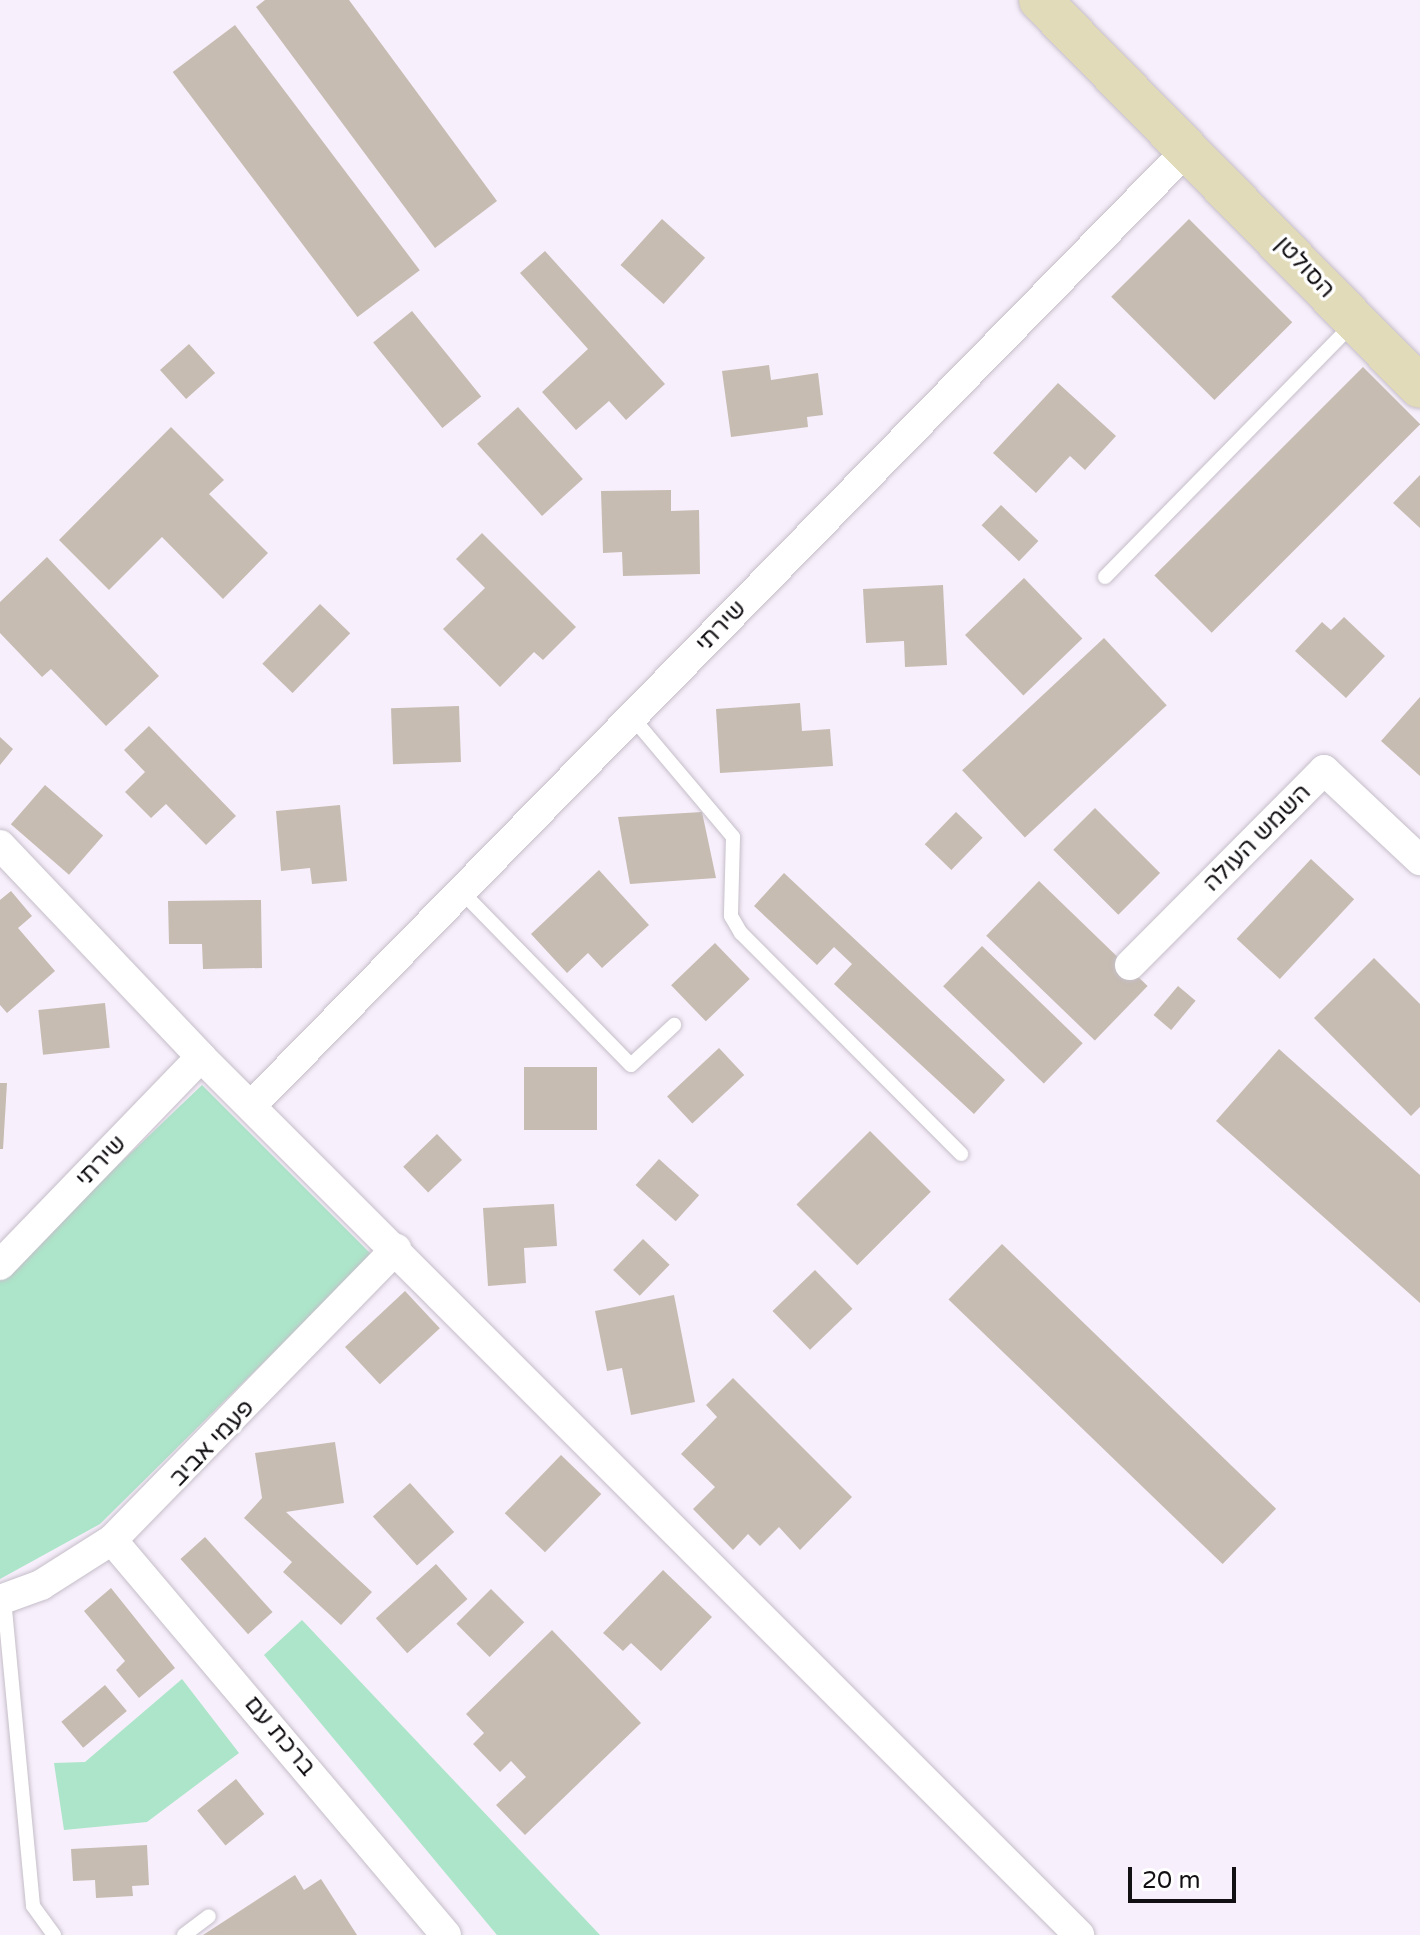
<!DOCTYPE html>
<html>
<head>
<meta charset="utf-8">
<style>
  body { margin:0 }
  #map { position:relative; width:1420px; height:1935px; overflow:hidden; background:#f7effb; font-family:"Varela Round",Heebo,sans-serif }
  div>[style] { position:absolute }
  .green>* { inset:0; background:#ace5c9 }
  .building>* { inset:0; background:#c6bcb2; transform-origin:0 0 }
  .roads { filter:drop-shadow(0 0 2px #c5bec9) drop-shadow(0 0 2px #c5bec9) }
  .lane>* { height:14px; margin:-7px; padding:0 7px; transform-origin:7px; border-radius:7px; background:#fff }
  .street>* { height:30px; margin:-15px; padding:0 15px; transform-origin:15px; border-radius:15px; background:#fff }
  .secondary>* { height:42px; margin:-21px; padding:0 21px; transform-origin:21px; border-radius:21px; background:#e2dbb9 }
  span { translate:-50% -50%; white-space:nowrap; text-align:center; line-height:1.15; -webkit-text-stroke:7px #fff; paint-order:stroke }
  .street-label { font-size:24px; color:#131014 }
  .scale { position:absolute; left:1128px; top:1867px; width:108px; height:36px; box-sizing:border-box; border:4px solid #131014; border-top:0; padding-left:10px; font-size:24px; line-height:28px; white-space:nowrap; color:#131014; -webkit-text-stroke:6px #fff; paint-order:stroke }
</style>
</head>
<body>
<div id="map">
  <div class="green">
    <div style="clip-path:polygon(202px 1085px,372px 1255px,100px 1524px,0 1579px,0 1278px)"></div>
    <div style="clip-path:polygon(302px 1620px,600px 1935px,497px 1935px,264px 1655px)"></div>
    <div style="clip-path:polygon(182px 1679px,239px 1753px,147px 1822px,64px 1830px,54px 1763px,85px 1762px)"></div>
  </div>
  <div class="building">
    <div style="clip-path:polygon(265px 0,349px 0,497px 201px,435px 248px,256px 7px)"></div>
    <div style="left:235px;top:25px;width:307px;height:78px;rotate:53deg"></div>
    <div style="left:662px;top:219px;width:58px;height:62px;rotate:42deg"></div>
    <div style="left:1189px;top:219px;width:146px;height:110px;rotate:45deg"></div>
    <div style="clip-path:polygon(545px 251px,665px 384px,626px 420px,609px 401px,576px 430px,542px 392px,588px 349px,520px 273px)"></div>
    <div style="left:412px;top:311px;width:110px;height:50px;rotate:51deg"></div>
    <div style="left:189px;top:344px;width:39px;height:39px;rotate:48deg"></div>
    <div style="clip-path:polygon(769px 365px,771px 380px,818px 373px,823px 415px,807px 417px,808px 427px,731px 437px,722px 371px)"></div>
    <div style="left:1363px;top:367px;width:81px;height:295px;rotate:45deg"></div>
    <div style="clip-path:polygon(1058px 383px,1116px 436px,1085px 470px,1070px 456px,1036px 493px,993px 453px)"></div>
    <div style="left:518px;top:407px;width:97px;height:55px;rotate:48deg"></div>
    <div style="clip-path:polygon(171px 427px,224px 480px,209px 494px,268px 553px,223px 599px,162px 537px,109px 590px,59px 540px)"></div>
    <div style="clip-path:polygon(1420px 475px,1420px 528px,1393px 503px)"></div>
    <div style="clip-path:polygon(671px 490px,671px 511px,699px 510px,700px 574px,623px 576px,622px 552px,603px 553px,601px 491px)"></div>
    <div style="left:1001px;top:505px;width:52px;height:28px;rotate:44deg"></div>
    <div style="clip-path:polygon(482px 533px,576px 627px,543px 660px,534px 652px,500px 687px,443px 629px,485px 588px,456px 559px)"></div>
    <div style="clip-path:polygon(47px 557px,159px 676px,106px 726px,51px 669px,42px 677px,0 633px,0 602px)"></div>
    <div style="left:1024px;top:578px;width:84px;height:82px;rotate:46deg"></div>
    <div style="clip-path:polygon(943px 585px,947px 665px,905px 667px,904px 641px,866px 643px,863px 589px)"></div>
    <div style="left:320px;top:604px;width:42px;height:83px;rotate:44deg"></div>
    <div style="clip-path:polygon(1344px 617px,1385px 656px,1346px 698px,1295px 651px,1322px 622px,1331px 630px)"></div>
    <div style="left:1104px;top:638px;width:92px;height:194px;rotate:47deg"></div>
    <div style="clip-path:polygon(1420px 697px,1420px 776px,1381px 741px)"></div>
    <div style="clip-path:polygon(800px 703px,802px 731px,830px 729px,833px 766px,720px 773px,716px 709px)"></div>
    <div style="left:459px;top:706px;width:56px;height:68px;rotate:88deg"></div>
    <div style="clip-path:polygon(149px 726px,236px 816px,206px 845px,166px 804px,151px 818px,125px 792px,145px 772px,124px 750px)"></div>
    <div style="clip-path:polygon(0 737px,13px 749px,0 765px)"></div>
    <div style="left:45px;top:785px;width:77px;height:52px;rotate:41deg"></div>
    <div style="clip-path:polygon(340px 805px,347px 881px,312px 884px,310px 868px,281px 871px,276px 811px)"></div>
    <div style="left:1095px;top:808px;width:92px;height:59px;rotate:45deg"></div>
    <div style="clip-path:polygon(702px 812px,716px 878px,630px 884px,618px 817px)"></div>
    <div style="left:956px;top:812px;width:37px;height:45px;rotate:44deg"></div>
    <div style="left:1311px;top:859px;width:59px;height:109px;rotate:43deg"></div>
    <div style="clip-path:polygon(599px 870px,649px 925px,602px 968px,588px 953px,567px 973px,531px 934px)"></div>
    <div style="clip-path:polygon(784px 873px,1005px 1080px,974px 1114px,834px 984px,852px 964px,834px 947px,817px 965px,754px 906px)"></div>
    <div style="left:1039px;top:881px;width:151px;height:76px;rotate:44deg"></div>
    <div style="clip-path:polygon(11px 891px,32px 916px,18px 928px,55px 971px,7px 1013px,0 1005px,0 900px)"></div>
    <div style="clip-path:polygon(261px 900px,262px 968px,203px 969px,202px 944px,169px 944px,168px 901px)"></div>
    <div style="left:715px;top:943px;width:50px;height:61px;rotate:46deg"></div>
    <div style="left:982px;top:946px;width:140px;height:56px;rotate:44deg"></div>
    <div style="clip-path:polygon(1374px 958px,1420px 1004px,1420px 1107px,1411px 1116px,1314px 1018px)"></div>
    <div style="left:1178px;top:986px;width:23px;height:38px;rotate:40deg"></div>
    <div style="left:105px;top:1003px;width:45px;height:67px;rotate:84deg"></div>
    <div style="left:719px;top:1048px;width:37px;height:71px;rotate:47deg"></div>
    <div style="clip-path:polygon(1279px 1049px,1420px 1175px,1420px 1303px,1216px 1121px)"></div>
    <div style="left:597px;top:1067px;width:63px;height:73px;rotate:90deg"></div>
    <div style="clip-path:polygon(0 1083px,7px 1083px,3px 1149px,0 1149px)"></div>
    <div style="left:870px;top:1131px;width:86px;height:104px;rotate:45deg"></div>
    <div style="left:437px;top:1134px;width:36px;height:47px;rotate:46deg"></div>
    <div style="left:659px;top:1159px;width:54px;height:35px;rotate:42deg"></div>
    <div style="clip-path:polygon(554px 1204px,557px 1246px,524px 1248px,526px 1283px,488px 1286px,483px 1208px)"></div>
    <div style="left:643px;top:1239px;width:37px;height:43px;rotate:44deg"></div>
    <div style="left:1002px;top:1244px;width:381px;height:77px;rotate:44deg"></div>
    <div style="left:815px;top:1270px;width:54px;height:59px;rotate:46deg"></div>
    <div style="left:405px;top:1291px;width:51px;height:82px;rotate:47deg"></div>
    <div style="clip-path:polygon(674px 1295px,695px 1402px,631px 1415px,622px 1368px,607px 1371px,595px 1311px)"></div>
    <div style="clip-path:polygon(733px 1378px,852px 1497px,800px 1550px,779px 1527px,760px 1546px,748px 1534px,733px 1550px,693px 1509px,715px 1487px,681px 1454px,717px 1417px,706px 1405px)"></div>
    <div style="clip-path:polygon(335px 1442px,344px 1503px,286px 1512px,372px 1592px,341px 1625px,283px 1572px,292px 1562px,244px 1518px,262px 1498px,255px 1453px)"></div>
    <div style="left:561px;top:1455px;width:56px;height:81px;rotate:44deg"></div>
    <div style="left:410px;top:1483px;width:66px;height:50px;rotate:48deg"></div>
    <div style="left:205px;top:1537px;width:101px;height:33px;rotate:48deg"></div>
    <div style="left:436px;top:1564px;width:47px;height:81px;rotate:48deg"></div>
    <div style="clip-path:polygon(663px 1570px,712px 1617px,661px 1671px,631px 1643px,623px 1651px,603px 1633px)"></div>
    <div style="clip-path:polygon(111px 1588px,175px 1668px,139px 1698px,116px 1670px,125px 1661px,84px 1611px)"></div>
    <div style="left:491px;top:1589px;width:47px;height:49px;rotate:45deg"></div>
    <div style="clip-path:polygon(552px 1630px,641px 1723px,525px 1835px,496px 1805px,526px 1777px,511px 1761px,500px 1772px,473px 1744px,484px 1733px,466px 1714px)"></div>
    <div style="left:105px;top:1685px;width:34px;height:57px;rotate:50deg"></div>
    <div style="left:236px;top:1779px;width:45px;height:50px;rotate:51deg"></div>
    <div style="clip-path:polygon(147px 1845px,149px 1885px,132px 1886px,133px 1896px,96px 1898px,95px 1880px,73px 1881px,71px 1849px)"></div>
    <div style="clip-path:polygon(295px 1875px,304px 1890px,321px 1879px,357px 1935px,203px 1935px)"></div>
  </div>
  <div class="roads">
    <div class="lane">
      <div style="left:1105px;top:577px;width:356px;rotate:-45.6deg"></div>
      <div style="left:632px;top:717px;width:157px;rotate:49.9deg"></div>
      <div style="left:733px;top:837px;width:79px;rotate:91.5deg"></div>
      <div style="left:731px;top:916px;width:20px;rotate:60deg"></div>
      <div style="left:741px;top:933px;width:312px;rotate:45.1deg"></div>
      <div style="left:461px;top:891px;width:243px;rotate:45.7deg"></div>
      <div style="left:631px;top:1065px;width:59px;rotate:-42.9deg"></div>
      <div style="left:4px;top:1599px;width:308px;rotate:84.6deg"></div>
      <div style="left:33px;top:1906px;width:36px;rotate:54deg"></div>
      <div style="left:184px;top:1935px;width:31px;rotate:-37deg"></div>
    </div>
    <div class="street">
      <div style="left:0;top:845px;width:292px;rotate:46.5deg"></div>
      <div style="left:201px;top:1057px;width:1242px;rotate:45deg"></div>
      <div style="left:1130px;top:965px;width:275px;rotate:-45.1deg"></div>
      <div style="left:1324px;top:770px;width:132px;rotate:43.2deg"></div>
      <div style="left:251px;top:1106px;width:1344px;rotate:-45.6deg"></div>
      <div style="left:0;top:1265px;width:289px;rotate:-46deg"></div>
      <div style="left:112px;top:1540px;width:517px;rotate:49.78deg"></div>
      <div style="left:0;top:1600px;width:44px;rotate:-20.1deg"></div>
      <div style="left:41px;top:1585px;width:84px;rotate:-32.4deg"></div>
      <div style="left:112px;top:1540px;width:407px;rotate:-45.7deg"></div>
    </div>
    <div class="secondary">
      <div style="left:1040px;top:0;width:542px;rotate:45.52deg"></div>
    </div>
  </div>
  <div class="street-label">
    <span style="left:1305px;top:267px;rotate:47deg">הסולטן</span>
    <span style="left:721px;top:626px;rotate:-46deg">שירתי</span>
    <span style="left:1257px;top:838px;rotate:-45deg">השמש העולה</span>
    <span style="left:101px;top:1161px;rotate:-46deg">שירתי</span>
    <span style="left:212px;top:1443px;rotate:-46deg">פעמי אביב</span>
    <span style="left:280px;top:1736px;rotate:50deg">ברכת עם</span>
  </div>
  <div class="scale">20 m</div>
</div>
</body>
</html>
